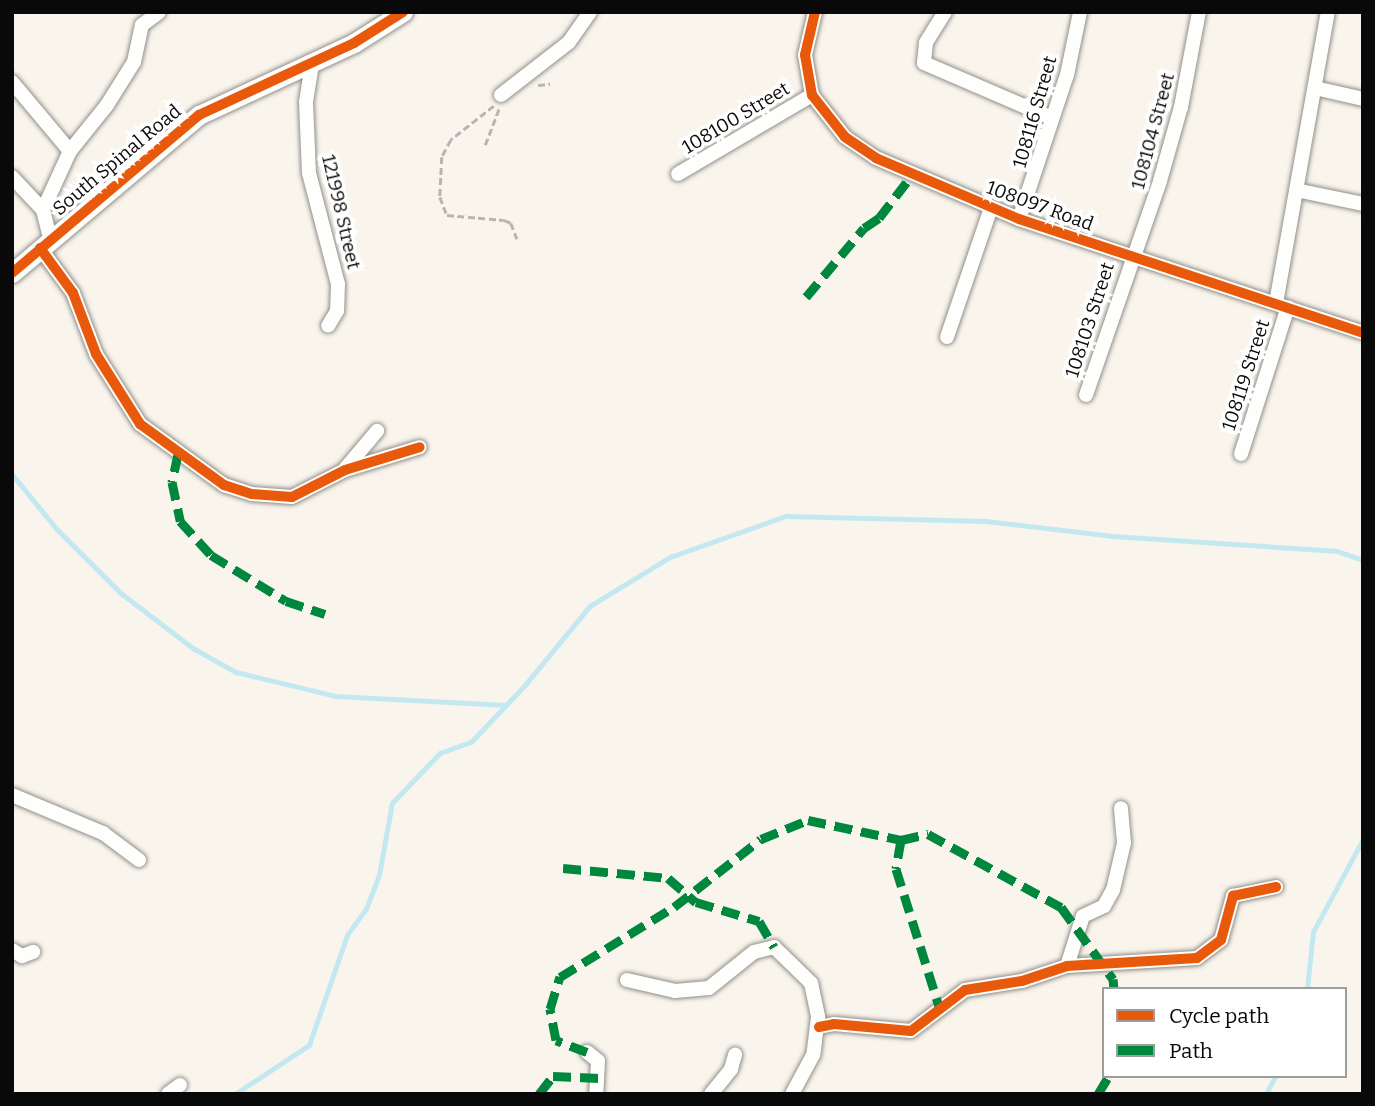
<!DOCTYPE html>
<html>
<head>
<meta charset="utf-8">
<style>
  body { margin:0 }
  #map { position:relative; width:1375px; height:1106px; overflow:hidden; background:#f9f5ec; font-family:Bitter,serif }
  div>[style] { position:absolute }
  .stream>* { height:4.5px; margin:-2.25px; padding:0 2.25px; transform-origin:2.25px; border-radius:2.25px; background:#c4e8f1 }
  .path>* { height:2.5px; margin-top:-1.25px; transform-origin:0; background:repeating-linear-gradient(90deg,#b6b5b4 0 7px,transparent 0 10.5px) }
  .roads { filter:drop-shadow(0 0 2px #918f8b) drop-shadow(0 0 2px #918f8b) }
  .minor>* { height:14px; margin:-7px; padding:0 7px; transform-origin:7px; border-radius:7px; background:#fefefc }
  .tertiary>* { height:19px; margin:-9.5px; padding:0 9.5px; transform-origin:9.5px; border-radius:9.5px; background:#fefefc }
  .quiet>* { height:9px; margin-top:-4.5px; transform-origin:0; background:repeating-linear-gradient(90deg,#00873e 0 18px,transparent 0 27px) }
  .cycleway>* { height:10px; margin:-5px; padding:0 5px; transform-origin:5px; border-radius:5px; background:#e8590c }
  span { translate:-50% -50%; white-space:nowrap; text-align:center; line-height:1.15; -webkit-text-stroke:7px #fff; paint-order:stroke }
  .street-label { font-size:19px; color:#090909 }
  .frame { position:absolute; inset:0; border:14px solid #090909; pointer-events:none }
  .legend { position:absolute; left:1102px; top:987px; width:245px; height:91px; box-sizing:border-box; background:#fff; border:2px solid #9d9d9d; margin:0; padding:9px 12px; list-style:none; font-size:21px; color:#090909 }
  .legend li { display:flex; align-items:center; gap:14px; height:35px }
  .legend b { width:35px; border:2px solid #9d9d9d }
</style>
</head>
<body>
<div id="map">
  <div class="stream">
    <div style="left:12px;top:474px;width:71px;rotate:50.7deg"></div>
    <div style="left:57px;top:529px;width:91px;rotate:45deg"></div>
    <div style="left:121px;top:593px;width:91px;rotate:37.4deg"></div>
    <div style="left:193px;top:648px;width:49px;rotate:29.2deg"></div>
    <div style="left:236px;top:672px;width:103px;rotate:13.5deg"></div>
    <div style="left:336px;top:696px;width:170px;rotate:3deg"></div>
    <div style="left:1307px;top:989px;width:57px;rotate:-84deg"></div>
    <div style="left:1313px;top:932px;width:106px;rotate:-61.7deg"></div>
    <div style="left:235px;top:1094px;width:89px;rotate:-33.5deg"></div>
    <div style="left:309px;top:1045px;width:116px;rotate:-70.9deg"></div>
    <div style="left:347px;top:935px;width:32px;rotate:-54deg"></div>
    <div style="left:366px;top:909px;width:36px;rotate:-69deg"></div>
    <div style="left:379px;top:875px;width:73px;rotate:-79.8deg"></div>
    <div style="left:392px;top:803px;width:69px;rotate:-46.2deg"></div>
    <div style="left:440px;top:753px;width:33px;rotate:-20deg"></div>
    <div style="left:471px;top:742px;width:79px;rotate:-46.5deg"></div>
    <div style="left:525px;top:685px;width:102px;rotate:-50.6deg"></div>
    <div style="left:590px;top:606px;width:94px;rotate:-31.5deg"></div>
    <div style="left:670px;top:557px;width:123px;rotate:-19.5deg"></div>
    <div style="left:786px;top:516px;width:200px;rotate:1.4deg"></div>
    <div style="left:986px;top:521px;width:128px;rotate:6.7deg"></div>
    <div style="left:1113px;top:536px;width:225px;rotate:3.8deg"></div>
    <div style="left:1337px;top:551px;width:28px;rotate:19deg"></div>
    <div style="left:1266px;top:1094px;width:20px;rotate:-63deg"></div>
  </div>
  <div class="path">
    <div style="left:538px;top:85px;width:12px;rotate:-5deg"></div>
    <div style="left:494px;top:106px;width:55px;rotate:141.7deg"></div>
    <div style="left:451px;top:140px;width:19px;rotate:118deg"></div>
    <div style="left:442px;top:157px;width:40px;rotate:92.9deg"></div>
    <div style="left:440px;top:197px;width:19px;rotate:69deg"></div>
    <div style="left:447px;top:215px;width:57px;rotate:5deg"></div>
    <div style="left:504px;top:220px;width:8px;rotate:23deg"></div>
    <div style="left:511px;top:223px;width:17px;rotate:69deg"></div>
    <div style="left:485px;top:145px;width:39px;rotate:-69deg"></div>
  </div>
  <div class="roads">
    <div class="minor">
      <div style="left:815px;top:12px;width:44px;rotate:103.1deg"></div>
      <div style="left:805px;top:55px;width:41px;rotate:80.1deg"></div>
      <div style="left:812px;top:95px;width:53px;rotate:51.8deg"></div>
      <div style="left:845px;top:137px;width:37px;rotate:34deg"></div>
      <div style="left:876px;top:158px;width:155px;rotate:23.1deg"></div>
      <div style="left:1019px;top:219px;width:362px;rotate:18.3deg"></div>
      <div style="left:945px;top:12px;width:36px;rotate:122deg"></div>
      <div style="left:926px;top:43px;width:20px;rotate:96deg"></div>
      <div style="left:924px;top:63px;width:139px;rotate:23.3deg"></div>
      <div style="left:312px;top:64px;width:38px;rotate:99deg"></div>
      <div style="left:306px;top:102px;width:71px;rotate:87.6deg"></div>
      <div style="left:309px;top:173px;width:115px;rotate:75.4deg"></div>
      <div style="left:338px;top:284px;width:27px;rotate:92deg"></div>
      <div style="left:337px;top:311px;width:17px;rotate:121deg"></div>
      <div style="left:12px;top:82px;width:90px;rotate:50deg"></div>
      <div style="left:1315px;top:88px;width:49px;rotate:12.9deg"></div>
      <div style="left:501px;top:95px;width:86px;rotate:-37.9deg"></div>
      <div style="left:569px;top:42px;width:37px;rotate:-55deg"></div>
      <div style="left:678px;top:174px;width:156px;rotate:-30.5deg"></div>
      <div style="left:12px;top:177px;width:45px;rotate:46.8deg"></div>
      <div style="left:43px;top:210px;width:29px;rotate:76deg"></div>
      <div style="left:1296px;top:190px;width:68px;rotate:11.8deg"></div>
      <div style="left:43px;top:210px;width:65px;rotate:-65.4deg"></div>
      <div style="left:70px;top:151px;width:59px;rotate:-51.2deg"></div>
      <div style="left:107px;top:105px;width:51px;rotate:-57.9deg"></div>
      <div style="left:134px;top:62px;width:38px;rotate:-78deg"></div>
      <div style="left:142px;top:25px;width:21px;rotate:-37deg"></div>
      <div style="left:1019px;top:219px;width:152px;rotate:-71.6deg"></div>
      <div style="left:1067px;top:75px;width:64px;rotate:-78.3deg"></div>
      <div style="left:40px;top:248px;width:56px;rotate:53.7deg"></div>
      <div style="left:73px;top:293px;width:65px;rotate:69.3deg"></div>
      <div style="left:96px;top:354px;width:83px;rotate:57.8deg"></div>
      <div style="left:140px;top:424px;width:104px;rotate:36deg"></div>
      <div style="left:224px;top:485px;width:29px;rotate:18deg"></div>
      <div style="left:252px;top:494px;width:40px;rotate:4.3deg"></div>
      <div style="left:292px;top:497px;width:59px;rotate:-27deg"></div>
      <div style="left:345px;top:470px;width:78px;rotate:-17deg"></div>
      <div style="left:1276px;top:303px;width:296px;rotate:-79.9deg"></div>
      <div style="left:947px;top:337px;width:136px;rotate:-71.2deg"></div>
      <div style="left:1086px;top:395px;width:226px;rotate:-70.9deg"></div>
      <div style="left:1160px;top:181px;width:77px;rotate:-74.2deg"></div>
      <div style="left:1181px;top:107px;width:97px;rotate:-79.3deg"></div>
      <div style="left:1241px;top:454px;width:154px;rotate:-72.3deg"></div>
      <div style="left:345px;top:469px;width:50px;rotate:-49.9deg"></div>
      <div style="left:12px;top:795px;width:99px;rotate:22.7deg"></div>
      <div style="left:103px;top:833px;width:45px;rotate:36.9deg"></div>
      <div style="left:12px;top:950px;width:12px;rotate:31deg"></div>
      <div style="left:22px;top:956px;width:12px;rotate:-20deg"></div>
      <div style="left:1067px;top:966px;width:52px;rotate:-72.3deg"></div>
      <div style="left:1083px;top:916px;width:23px;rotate:-25deg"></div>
      <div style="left:1104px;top:906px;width:18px;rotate:-61deg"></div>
      <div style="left:1113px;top:890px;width:48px;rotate:-76.8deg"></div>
      <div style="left:1124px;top:843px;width:35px;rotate:-95deg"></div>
      <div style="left:627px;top:980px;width:49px;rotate:12.9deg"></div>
      <div style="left:675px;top:991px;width:34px;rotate:-5deg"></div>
      <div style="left:709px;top:988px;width:58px;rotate:-38.7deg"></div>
      <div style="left:754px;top:952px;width:21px;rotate:-14deg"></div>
      <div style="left:774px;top:947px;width:52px;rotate:44.2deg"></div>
      <div style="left:811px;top:983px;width:35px;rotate:78deg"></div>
      <div style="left:818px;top:1017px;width:38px;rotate:97deg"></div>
      <div style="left:813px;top:1055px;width:44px;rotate:118.3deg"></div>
      <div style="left:819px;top:1027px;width:15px;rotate:-11deg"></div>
      <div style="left:834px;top:1024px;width:77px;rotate:5.2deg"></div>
      <div style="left:911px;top:1031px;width:68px;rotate:-37.2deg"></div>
      <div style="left:965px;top:990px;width:58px;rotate:-9deg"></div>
      <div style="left:1022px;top:981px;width:47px;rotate:-18.4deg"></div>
      <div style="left:1067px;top:966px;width:130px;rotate:-3.5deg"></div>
      <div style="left:1197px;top:958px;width:30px;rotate:-37deg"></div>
      <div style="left:1221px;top:940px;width:46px;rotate:-74.7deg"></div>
      <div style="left:1233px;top:896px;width:44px;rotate:-11.8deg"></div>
      <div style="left:587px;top:1052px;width:14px;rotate:39deg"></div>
      <div style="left:598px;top:1061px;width:33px;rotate:93deg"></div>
      <div style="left:168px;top:1094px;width:15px;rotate:-37deg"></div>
      <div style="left:711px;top:1094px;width:32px;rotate:-51deg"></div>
      <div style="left:731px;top:1069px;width:15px;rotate:-74deg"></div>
    </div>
    <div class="tertiary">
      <div style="left:12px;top:273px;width:245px;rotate:-40.2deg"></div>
      <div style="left:199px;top:115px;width:171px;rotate:-24.9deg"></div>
      <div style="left:354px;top:43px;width:58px;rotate:-32.3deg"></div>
    </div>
  </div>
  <div class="quiet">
    <div style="left:806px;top:297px;width:90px;rotate:-50deg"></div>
    <div style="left:864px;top:228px;width:18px;rotate:-34deg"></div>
    <div style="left:879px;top:218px;width:54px;rotate:-52.5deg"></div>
    <div style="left:178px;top:454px;width:29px;rotate:102deg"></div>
    <div style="left:172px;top:482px;width:40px;rotate:78deg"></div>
    <div style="left:180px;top:521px;width:46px;rotate:47.6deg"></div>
    <div style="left:211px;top:555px;width:88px;rotate:31.5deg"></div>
    <div style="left:286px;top:601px;width:41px;rotate:18.4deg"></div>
    <div style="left:901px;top:840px;width:29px;rotate:100deg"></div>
    <div style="left:896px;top:869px;width:147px;rotate:72.6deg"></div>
    <div style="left:563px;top:868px;width:105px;rotate:5.4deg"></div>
    <div style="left:668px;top:878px;width:37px;rotate:41deg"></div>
    <div style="left:696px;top:902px;width:66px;rotate:16.8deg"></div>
    <div style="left:759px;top:921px;width:30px;rotate:60deg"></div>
    <div style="left:587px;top:1052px;width:33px;rotate:-159deg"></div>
    <div style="left:556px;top:1040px;width:32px;rotate:-101deg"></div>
    <div style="left:550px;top:1009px;width:34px;rotate:-73deg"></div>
    <div style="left:560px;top:977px;width:134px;rotate:-31.6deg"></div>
    <div style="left:674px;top:907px;width:110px;rotate:-38deg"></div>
    <div style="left:761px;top:839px;width:51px;rotate:-22deg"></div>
    <div style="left:808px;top:820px;width:95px;rotate:12.1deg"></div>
    <div style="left:901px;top:840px;width:28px;rotate:-13deg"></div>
    <div style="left:928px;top:834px;width:152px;rotate:28.8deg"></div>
    <div style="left:1061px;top:907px;width:89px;rotate:54.2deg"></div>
    <div style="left:1113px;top:979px;width:10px;rotate:84deg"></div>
    <div style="left:539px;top:1094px;width:23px;rotate:-52deg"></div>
    <div style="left:553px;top:1076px;width:47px;rotate:2.4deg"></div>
    <div style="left:1098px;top:1094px;width:21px;rotate:-59deg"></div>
  </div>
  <div class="cycleway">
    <div style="left:815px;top:12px;width:44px;rotate:103.1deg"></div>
    <div style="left:805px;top:55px;width:41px;rotate:80.1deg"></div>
    <div style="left:812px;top:95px;width:53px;rotate:51.8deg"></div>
    <div style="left:845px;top:137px;width:37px;rotate:34deg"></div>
    <div style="left:876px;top:158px;width:155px;rotate:23.1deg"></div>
    <div style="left:1019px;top:219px;width:362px;rotate:18.3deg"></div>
    <div style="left:40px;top:248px;width:56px;rotate:53.7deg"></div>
    <div style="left:73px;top:293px;width:65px;rotate:69.3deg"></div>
    <div style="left:96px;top:354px;width:83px;rotate:57.8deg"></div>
    <div style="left:140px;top:424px;width:104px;rotate:36deg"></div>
    <div style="left:224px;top:485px;width:29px;rotate:18deg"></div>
    <div style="left:252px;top:494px;width:40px;rotate:4.3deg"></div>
    <div style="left:292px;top:497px;width:59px;rotate:-27deg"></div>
    <div style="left:345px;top:470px;width:78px;rotate:-17deg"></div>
    <div style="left:12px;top:273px;width:245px;rotate:-40.2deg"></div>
    <div style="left:199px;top:115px;width:171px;rotate:-24.9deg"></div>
    <div style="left:354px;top:43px;width:58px;rotate:-32.3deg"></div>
    <div style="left:819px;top:1027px;width:15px;rotate:-11deg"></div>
    <div style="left:834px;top:1024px;width:77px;rotate:5.2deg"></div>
    <div style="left:911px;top:1031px;width:68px;rotate:-37.2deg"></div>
    <div style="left:965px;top:990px;width:58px;rotate:-9deg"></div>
    <div style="left:1022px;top:981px;width:47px;rotate:-18.4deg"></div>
    <div style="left:1067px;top:966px;width:130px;rotate:-3.5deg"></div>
    <div style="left:1197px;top:958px;width:30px;rotate:-37deg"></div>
    <div style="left:1221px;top:940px;width:46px;rotate:-74.7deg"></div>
    <div style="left:1233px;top:896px;width:44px;rotate:-11.8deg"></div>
  </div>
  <div class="street-label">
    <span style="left:1035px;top:112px;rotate:-74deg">108116 Street</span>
    <span style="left:736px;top:118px;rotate:-31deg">108100 Street</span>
    <span style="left:1153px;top:131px;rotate:-75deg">108104 Street</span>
    <span style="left:117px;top:160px;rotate:-40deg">South Spinal Road</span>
    <span style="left:1040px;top:206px;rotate:20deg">108097 Road</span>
    <span style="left:341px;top:212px;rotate:77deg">121998 Street</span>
    <span style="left:1090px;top:320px;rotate:-72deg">108103 Street</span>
    <span style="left:1246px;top:375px;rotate:-72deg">108119 Street</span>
  </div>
  <div class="frame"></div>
  <ul class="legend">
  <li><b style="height:9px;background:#e8590c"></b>Cycle path</li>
  <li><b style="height:9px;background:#00873e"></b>Path</li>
  </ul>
</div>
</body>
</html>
